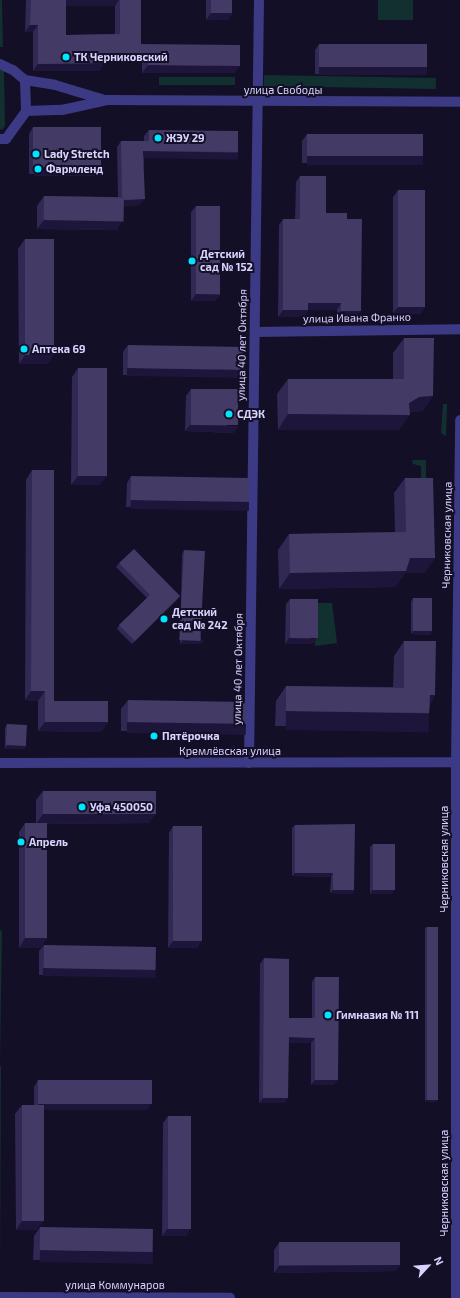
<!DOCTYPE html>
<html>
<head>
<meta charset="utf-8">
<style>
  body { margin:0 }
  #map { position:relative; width:460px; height:1298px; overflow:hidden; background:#130f26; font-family:"Exo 2",sans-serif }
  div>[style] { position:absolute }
  .green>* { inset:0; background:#12302f; transform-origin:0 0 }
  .minor>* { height:10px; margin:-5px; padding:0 5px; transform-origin:5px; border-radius:5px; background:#3d3a85 }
  .wall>* { inset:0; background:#312854 }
  .shaded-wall>* { inset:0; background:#1d163a; transform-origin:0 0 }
  .building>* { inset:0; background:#433a66; transform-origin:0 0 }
  .dots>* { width:11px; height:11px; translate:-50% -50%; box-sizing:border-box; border:2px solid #130f26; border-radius:50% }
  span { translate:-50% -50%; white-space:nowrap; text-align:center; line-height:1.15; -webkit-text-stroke:4px #130f26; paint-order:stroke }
  .poi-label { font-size:11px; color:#d9d4ff; font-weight:700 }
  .left { translate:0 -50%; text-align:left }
  .street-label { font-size:11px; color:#d9d4ff }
  .north { position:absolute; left:408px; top:1246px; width:40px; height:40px; -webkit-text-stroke:3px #130f26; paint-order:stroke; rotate:64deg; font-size:11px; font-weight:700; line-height:16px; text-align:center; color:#d9d4ff }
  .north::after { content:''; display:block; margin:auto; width:14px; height:18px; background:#d9d4ff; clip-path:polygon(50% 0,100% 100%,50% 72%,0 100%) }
</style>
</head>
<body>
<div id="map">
  <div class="green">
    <div style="clip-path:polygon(0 0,2px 0,3px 47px,0 47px)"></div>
    <div style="left:413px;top:0;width:20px;height:35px;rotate:90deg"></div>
    <div style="clip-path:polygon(0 68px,4px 71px,5px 126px,2px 130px,0 129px)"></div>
    <div style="left:264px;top:75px;width:172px;height:11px;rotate:1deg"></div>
    <div style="left:159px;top:77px;width:76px;height:8px"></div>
    <div style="clip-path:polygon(443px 404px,447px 404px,446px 436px,441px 433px)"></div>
    <div style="clip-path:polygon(412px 460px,426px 460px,426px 484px,421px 484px,421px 466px,413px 464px)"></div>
    <div style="clip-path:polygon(315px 603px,332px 603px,337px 643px,315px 646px)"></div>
    <div style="clip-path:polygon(0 929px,2px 932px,0 1060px)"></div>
    <div style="clip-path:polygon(0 1066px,1px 1066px,0 1270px)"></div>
  </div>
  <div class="minor">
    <div style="left:0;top:64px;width:14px;rotate:25deg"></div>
    <div style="left:13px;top:70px;width:16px;rotate:40deg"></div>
    <div style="left:25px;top:80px;width:30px;rotate:9deg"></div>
    <div style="left:55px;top:85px;width:52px;rotate:16.7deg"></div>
    <div style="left:25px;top:80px;width:31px;rotate:88deg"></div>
    <div style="left:0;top:139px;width:6px"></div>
    <div style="left:6px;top:139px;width:34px;rotate:-54deg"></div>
    <div style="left:26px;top:111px;width:36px;rotate:-2deg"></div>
    <div style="left:62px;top:110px;width:46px;rotate:-12.5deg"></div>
    <div style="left:107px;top:100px;width:353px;rotate:0.3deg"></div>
    <div style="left:255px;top:332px;width:205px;rotate:-0.8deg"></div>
    <div style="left:0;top:763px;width:460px;rotate:-0.1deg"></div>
    <div style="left:249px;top:763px;width:763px;rotate:-89.25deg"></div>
    <div style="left:0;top:1297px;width:230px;rotate:0.2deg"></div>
    <div style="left:456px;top:1298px;width:536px;rotate:-90deg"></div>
    <div style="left:456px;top:762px;width:342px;rotate:-89.3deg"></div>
  </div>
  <div class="wall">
    <div style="clip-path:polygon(evenodd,26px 0,141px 0,141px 44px,235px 73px,142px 73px,142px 60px,104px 60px,104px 63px,99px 71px,33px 71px,33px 32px,25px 32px,26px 0,66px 6px,115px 6px,115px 34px,66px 35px,66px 6px)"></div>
    <div style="clip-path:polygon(206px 0,232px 0,232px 13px,228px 20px,206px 20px)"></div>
    <div style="clip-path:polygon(319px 44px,422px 74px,315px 74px,315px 50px)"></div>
    <div style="clip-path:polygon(33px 127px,101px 167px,96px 174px,29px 174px,29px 134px)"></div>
    <div style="clip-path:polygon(149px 130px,238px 152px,234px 158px,144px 157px,140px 205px,123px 206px,117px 230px,37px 229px,37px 206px,44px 196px,118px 197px,117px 147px,121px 141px,144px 141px,144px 136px)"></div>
    <div style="clip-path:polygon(307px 134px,423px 157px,418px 164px,302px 163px,302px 141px)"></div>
    <div style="clip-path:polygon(300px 176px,326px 213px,347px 219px,357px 317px,337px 317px,337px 310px,308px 310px,304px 317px,278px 317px,279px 225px,283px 219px,295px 219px,296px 182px)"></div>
    <div style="clip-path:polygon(398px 190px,425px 307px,420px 314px,393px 313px,393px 197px)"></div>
    <div style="clip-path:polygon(196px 206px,220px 295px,215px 301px,191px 301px,191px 212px)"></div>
    <div style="clip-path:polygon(25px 239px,48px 364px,19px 364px,18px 249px)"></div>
    <div style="clip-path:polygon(404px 338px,423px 411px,409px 412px,399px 430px,278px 430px,277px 394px,288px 379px,393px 379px,393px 353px)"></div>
    <div style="clip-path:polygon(128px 345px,240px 377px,123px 375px,123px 352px)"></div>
    <div style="clip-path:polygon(78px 368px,100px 485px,71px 485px,72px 377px)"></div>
    <div style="clip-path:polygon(191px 389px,234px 433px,185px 431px,186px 396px)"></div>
    <div style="clip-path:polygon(32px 470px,54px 701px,108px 722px,101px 732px,38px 731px,38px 701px,25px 700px,26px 480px)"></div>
    <div style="clip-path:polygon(131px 476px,244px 509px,126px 507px,127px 483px)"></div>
    <div style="clip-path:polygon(405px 478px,435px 558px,424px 573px,405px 573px,395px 587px,279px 589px,278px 550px,289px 534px,395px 532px,394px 493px)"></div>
    <div style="clip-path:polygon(184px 550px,202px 644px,180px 644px,182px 554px)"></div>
    <div style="clip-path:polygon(119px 563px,180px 596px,177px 600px,132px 644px,117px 629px,119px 625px,147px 598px,116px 567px)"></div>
    <div style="clip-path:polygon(413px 598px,432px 631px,430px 635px,411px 634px,411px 602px)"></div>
    <div style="clip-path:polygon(290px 599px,313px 644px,285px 644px,286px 604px)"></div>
    <div style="clip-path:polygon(404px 641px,435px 695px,430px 704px,429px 713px,419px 728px,275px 726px,276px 701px,286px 686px,393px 687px,394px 656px)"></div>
    <div style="clip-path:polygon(128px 700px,239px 733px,121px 731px,121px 709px)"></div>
    <div style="clip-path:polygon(7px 724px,25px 749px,5px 749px,5px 728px)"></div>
    <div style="clip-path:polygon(43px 791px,149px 823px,47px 824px,47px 938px,40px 948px,19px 948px,19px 832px,25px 823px,36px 823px,36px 800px)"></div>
    <div style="clip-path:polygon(295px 825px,354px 890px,352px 894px,330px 893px,331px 877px,292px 876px,292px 828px)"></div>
    <div style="clip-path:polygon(173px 826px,201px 941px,197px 948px,168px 948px,169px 833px)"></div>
    <div style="clip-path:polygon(373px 844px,392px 894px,370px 894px,370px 847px)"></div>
    <div style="clip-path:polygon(427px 927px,436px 1102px,425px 1101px,425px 928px)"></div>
    <div style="clip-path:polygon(44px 945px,151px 976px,39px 975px,39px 951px)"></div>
    <div style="clip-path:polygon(264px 958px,289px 1018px,312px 1018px,312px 982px,315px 977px,334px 1085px,311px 1085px,311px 1043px,289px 1043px,285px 1103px,259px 1103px,260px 964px)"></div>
    <div style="clip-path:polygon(38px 1080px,147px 1110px,44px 1110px,37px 1230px,16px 1230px,15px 1114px,22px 1105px,34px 1105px,34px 1087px)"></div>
    <div style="clip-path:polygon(168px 1116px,190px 1229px,186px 1236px,162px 1236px,163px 1123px)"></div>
    <div style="clip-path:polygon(40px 1227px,153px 1251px,146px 1261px,33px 1260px,34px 1236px)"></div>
    <div style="clip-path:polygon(279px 1243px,400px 1265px,395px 1271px,274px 1273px,274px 1250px)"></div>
  </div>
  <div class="shaded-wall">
    <div style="clip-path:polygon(65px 0,119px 0,115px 6px,60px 6px)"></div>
    <div style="clip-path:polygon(211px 13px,232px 13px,228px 20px,206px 20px)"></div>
    <div style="clip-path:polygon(30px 25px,38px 25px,33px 32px,25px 32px)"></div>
    <div style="clip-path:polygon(104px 53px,148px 53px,142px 60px,99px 60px)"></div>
    <div style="clip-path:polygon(104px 63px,99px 71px,33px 71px,38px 64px)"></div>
    <div style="clip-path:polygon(148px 65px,240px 66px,235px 73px,142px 73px)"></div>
    <div style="left:319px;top:67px;width:108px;height:8px"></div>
    <div style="left:143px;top:151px;width:95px;height:7px;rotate:1deg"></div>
    <div style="left:307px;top:156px;width:116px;height:9px"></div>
    <div style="left:34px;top:167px;width:67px;height:9px"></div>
    <div style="clip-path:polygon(145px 199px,140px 205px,118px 206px,122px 200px)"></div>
    <div style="clip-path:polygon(44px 220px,123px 220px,117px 230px,37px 229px)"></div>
    <div style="clip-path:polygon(196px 294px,220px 295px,215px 301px,191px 301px)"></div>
    <div style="clip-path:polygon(308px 303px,341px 303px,337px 310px,304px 310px)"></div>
    <div style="clip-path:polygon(398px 307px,425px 307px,420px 314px,393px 313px)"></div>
    <div style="clip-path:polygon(283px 310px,308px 310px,304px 317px,278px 317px)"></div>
    <div style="clip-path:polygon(341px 311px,361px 311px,357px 317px,337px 317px)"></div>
    <div style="clip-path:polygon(55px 354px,48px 364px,19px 364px,25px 355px)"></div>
    <div style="left:127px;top:368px;width:117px;height:8px;rotate:1deg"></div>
    <div style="clip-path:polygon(433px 396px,423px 411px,408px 412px,410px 415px,399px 430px,278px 430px,288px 414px,409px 403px,419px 397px)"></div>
    <div style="clip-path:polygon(190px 425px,239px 426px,234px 433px,185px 431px)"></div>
    <div style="clip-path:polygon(78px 476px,107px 476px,100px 485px,71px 485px)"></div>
    <div style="left:131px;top:500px;width:118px;height:9px;rotate:1deg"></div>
    <div style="clip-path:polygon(410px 558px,435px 558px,424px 573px,405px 573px,395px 587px,279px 589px,290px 573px)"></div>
    <div style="clip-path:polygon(180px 596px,177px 600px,132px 644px)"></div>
    <div style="clip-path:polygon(413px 631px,432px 631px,430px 635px,411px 634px)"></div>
    <div style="clip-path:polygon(289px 638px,317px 639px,313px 644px,285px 644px)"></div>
    <div style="clip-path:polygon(183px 640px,204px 640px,202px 644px,180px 644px)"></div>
    <div style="clip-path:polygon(31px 691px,45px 691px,38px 701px,25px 700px)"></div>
    <div style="clip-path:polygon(430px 695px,435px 695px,425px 711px)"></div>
    <div style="left:286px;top:711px;width:143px;height:19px;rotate:1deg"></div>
    <div style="clip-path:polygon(45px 722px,108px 722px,101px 732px,38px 731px)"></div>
    <div style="left:127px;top:722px;width:119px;height:11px;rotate:1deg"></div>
    <div style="clip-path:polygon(7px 745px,27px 745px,25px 749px,5px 749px)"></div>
    <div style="clip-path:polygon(43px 814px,156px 814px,149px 823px,36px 824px)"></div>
    <div style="clip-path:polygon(295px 873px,333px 873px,331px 877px,292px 876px)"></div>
    <div style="clip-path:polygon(333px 890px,354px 890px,352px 894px,330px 893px)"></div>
    <div style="clip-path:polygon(372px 890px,395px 890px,392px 894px,370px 894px)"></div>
    <div style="clip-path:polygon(25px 938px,47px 938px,40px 948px,19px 948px)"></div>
    <div style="clip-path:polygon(173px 941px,201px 941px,197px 948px,168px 948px)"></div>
    <div style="left:43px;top:968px;width:113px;height:8px;rotate:1deg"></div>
    <div style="clip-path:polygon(289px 1037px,315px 1038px,311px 1043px,285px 1043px)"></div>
    <div style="clip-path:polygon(315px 1080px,338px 1080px,334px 1085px,311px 1085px)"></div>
    <div style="clip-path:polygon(263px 1098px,288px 1098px,285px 1103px,259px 1103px)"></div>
    <div style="clip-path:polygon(426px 1100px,438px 1100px,436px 1102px,425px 1101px)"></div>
    <div style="clip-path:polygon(152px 1103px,147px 1110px,34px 1110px,39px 1104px)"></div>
    <div style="clip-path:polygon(22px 1221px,44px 1221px,37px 1230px,16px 1230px)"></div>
    <div style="clip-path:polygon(167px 1229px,190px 1229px,186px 1236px,162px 1236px)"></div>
    <div style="left:40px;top:1250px;width:113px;height:12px;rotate:1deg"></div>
    <div style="clip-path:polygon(400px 1265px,395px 1271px,274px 1273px,279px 1266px)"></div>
  </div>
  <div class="building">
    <div style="clip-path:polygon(31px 0,66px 0,66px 35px,120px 34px,120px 0,141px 0,141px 44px,240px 45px,240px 66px,148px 65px,148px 53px,104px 53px,104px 63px,38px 64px,38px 25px,30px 25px)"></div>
    <div style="left:211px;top:0;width:21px;height:13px"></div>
    <div style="left:319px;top:44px;width:108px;height:23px"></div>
    <div style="left:33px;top:127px;width:68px;height:40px"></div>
    <div style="clip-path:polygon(149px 130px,238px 131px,238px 152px,143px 151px,145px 199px,124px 200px,124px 197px,122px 197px,121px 141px,149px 141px)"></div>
    <div style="left:307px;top:134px;width:116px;height:22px"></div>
    <div style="clip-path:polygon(300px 176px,326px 176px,326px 213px,347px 213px,347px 219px,362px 219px,361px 311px,341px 311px,341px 303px,308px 303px,308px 310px,283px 310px,283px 219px,300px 219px)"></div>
    <div style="left:398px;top:190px;width:27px;height:117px"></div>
    <div style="left:44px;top:196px;width:80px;height:24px;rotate:1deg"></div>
    <div style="left:196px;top:206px;width:24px;height:88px"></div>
    <div style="left:25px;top:239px;width:29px;height:116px"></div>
    <div style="clip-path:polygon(404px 338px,434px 338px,433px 396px,419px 397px,409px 403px,410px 415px,288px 414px,288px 379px,404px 379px)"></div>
    <div style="left:128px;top:345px;width:117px;height:23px;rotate:1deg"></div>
    <div style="left:78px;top:368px;width:29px;height:108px"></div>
    <div style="left:191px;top:389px;width:47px;height:36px"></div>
    <div style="clip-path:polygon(32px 470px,54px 470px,54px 701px,108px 701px,108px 722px,45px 722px,45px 691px,31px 691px)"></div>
    <div style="left:131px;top:476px;width:118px;height:24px;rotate:1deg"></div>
    <div style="clip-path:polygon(405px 478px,433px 478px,435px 558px,410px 558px,406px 571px,290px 573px,289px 534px,406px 532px)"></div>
    <div style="clip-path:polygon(134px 549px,180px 596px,135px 641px,119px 625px,150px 595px,119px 563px)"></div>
    <div style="left:184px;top:550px;width:21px;height:90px;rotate:3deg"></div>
    <div style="left:413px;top:598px;width:19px;height:33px"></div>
    <div style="left:290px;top:599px;width:28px;height:39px"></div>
    <div style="clip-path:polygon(404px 641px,436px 641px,435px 695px,430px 695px,429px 713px,286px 711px,286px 686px,404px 688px)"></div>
    <div style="left:128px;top:700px;width:118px;height:22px;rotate:1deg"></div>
    <div style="left:7px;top:724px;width:20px;height:21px;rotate:3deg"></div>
    <div style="left:43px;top:791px;width:113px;height:23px"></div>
    <div style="left:25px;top:823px;width:22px;height:115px"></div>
    <div style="clip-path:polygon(355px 824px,354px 890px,333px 890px,333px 873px,295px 873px,295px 825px)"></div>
    <div style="left:173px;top:826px;width:29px;height:115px"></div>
    <div style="left:373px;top:844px;width:22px;height:46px"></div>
    <div style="left:427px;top:927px;width:11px;height:173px"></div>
    <div style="left:44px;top:945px;width:112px;height:23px;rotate:1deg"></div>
    <div style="clip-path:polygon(264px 958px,289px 959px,289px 1018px,315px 1018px,315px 977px,339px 977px,338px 1080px,315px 1080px,315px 1038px,289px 1037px,288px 1098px,263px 1098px)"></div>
    <div style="left:38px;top:1080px;width:114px;height:24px"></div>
    <div style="left:22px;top:1105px;width:22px;height:116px"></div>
    <div style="left:168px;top:1116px;width:23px;height:113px"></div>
    <div style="left:40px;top:1227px;width:113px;height:23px;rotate:1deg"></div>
    <div style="left:400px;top:1242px;width:23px;height:121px;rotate:90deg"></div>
  </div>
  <div class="dots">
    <div style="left:66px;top:57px;background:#00e5ff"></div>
    <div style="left:158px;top:138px;background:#00e5ff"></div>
    <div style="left:36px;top:154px;background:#00e5ff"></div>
    <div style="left:38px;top:169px;background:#00e5ff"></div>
    <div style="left:192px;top:261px;background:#00e5ff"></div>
    <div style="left:24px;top:349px;background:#00e5ff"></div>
    <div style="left:229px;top:414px;background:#00e5ff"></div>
    <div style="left:164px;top:619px;background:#00e5ff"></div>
    <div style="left:154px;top:736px;background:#00e5ff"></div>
    <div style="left:82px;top:807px;background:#00e5ff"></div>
    <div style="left:21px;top:842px;background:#00e5ff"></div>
    <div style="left:328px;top:1015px;background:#00e5ff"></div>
  </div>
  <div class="poi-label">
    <span class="left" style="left:74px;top:57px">ТК Черниковский</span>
    <span class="left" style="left:166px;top:138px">ЖЭУ 29</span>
    <span class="left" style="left:44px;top:154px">Lady Stretch</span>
    <span class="left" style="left:46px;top:169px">Фармленд</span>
    <span class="left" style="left:200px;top:261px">Детский<br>сад № 152</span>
    <span class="left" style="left:32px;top:349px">Аптека 69</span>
    <span class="left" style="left:237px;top:414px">СДЭК</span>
    <span class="left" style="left:172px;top:619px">Детский<br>сад № 242</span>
    <span class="left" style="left:162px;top:736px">Пятёрочка</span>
    <span class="left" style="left:90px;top:807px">Уфа 450050</span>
    <span class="left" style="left:29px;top:842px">Апрель</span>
    <span class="left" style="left:336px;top:1015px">Гимназия № 111</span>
  </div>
  <div class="street-label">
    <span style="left:283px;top:90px">улица Свободы</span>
    <span style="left:357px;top:318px;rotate:-1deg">улица Ивана Франко</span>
    <span style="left:242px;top:345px;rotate:-89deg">улица 40 лет Октября</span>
    <span style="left:447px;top:535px;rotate:-89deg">Черниковская улица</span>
    <span style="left:238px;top:669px;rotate:-89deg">улица 40 лет Октября</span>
    <span style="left:230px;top:751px">Кремлёвская улица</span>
    <span style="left:444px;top:859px;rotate:-90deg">Черниковская улица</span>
    <span style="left:444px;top:1183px;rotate:-90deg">Черниковская улица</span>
    <span style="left:115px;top:1285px">улица Коммунаров</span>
  </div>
  <div class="north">N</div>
</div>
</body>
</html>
